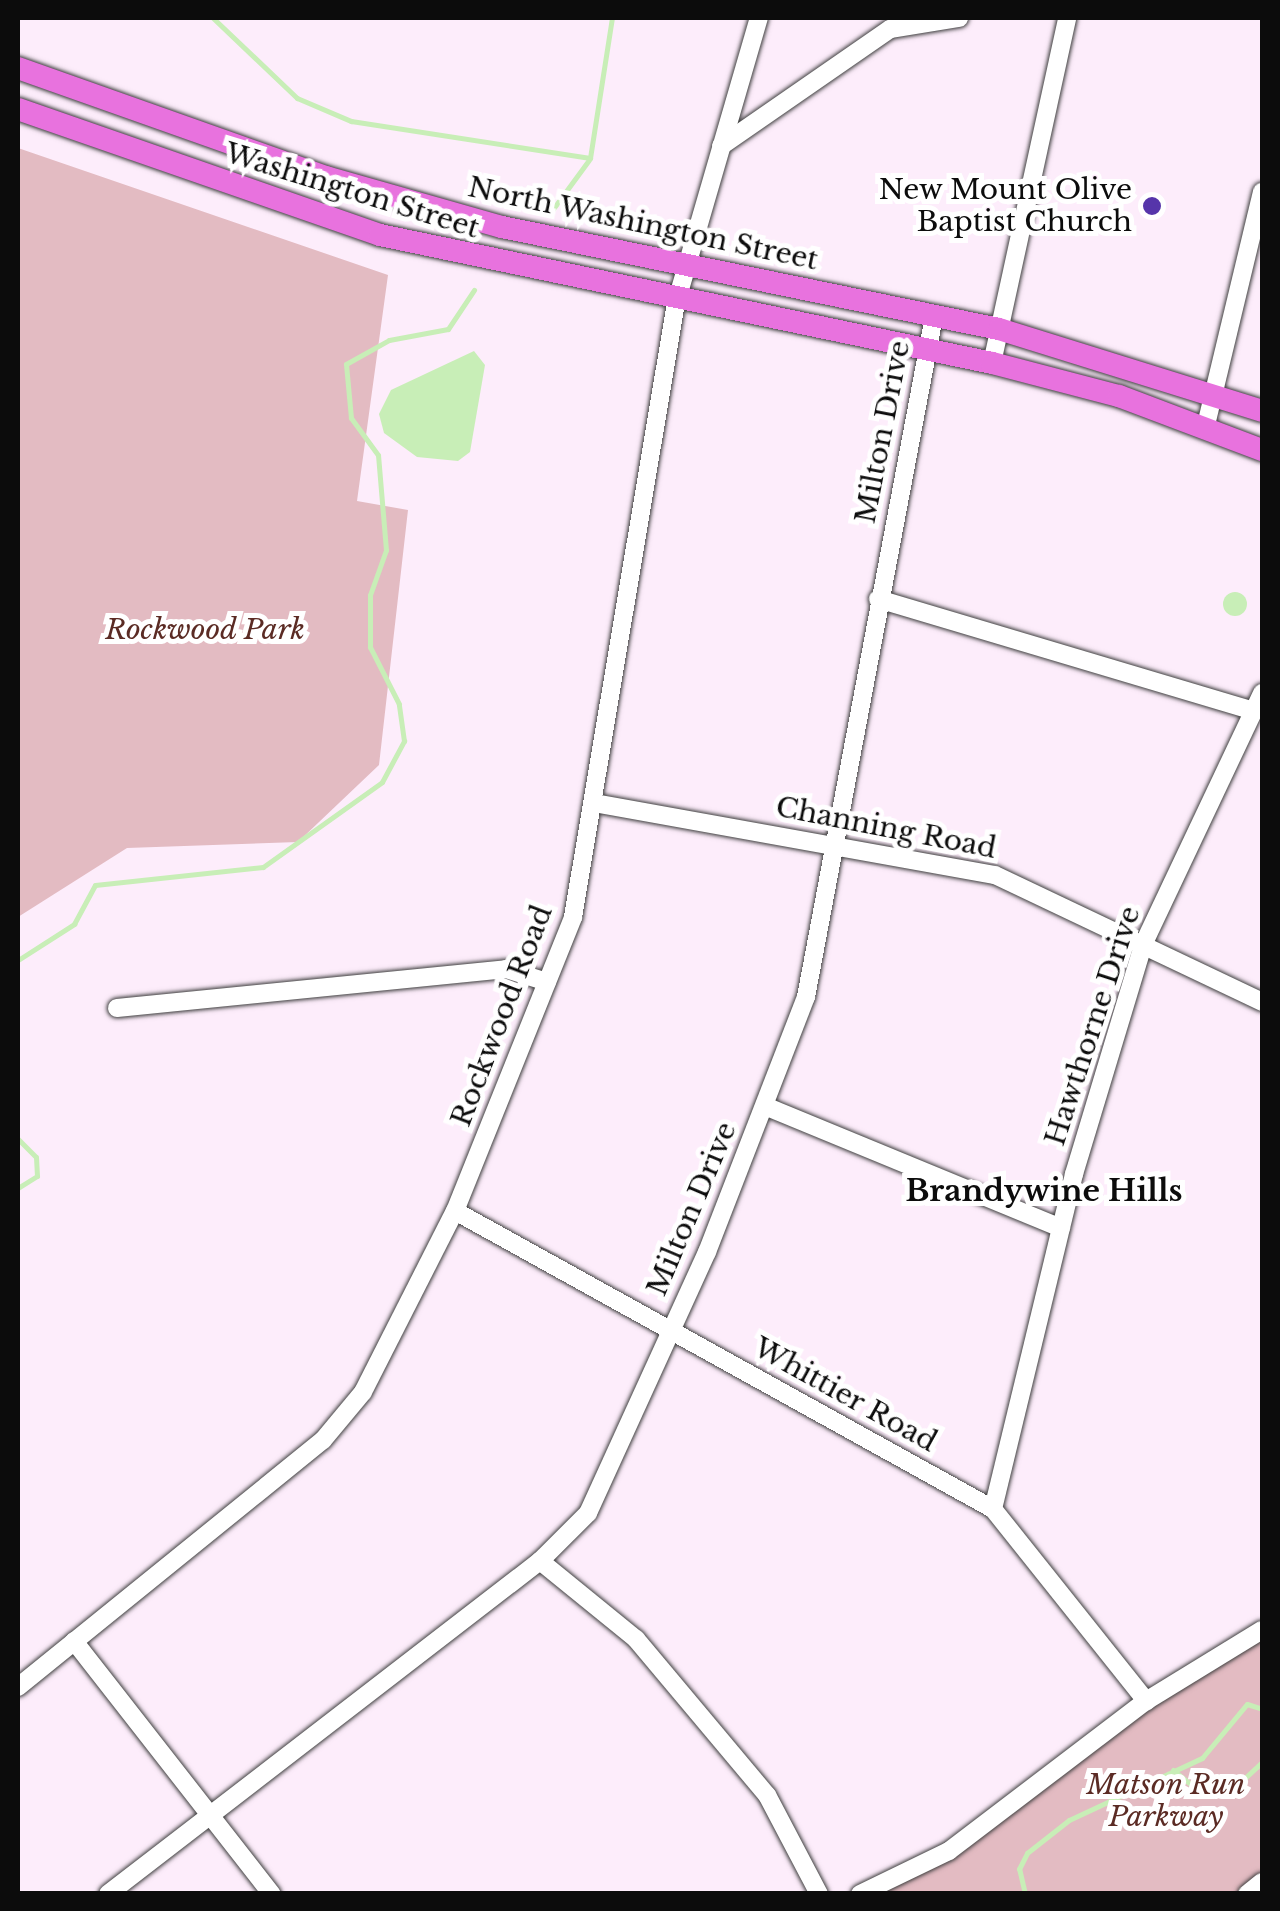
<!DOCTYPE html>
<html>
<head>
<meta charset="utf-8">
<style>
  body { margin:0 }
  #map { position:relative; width:1280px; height:1911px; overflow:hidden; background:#fdedfb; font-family:"Libre Baskerville",serif }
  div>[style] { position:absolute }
  .green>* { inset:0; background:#e3bbc2 }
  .water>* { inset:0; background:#c8eeb7 }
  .round { border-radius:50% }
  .stream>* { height:5px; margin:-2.5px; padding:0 2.5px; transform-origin:2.5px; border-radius:2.5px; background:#c8eeb7 }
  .roads { filter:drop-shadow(0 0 2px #3f3f3f) drop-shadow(0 0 2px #3f3f3f) }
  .minor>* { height:18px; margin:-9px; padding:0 9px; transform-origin:9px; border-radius:9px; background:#fff }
  .major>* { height:22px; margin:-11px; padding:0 11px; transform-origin:11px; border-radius:11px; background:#e872de }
  .dots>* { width:28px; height:28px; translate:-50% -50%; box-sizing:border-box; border:5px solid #fff; border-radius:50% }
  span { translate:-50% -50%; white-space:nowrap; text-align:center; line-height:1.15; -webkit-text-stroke:10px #fff; paint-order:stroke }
  .poi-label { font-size:28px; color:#0c0c0c }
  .right { translate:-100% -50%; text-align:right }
  .street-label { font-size:28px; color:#0c0c0c }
  .park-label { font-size:28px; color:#5b2b24; font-style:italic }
  .neighbourhood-label { font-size:30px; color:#0c0c0c; font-weight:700 }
  .frame { position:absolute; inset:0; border:20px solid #0c0c0c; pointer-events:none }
</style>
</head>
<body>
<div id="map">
  <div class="green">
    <div style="clip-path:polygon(18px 148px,388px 275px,357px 501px,408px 510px,379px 765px,298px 842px,127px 848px,18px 917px)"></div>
    <div style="clip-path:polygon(1262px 1630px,1262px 1882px,1247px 1893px,857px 1894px,949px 1851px,1146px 1701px)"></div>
  </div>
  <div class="water">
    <div style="clip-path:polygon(474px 351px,485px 365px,470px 452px,458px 461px,417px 457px,384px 433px,379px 414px,391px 390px)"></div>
    <div class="round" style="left:1223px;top:592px;width:24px;height:24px"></div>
  </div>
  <div class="stream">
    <div style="left:213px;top:18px;width:116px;rotate:43.6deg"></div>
    <div style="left:297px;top:98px;width:59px;rotate:23.1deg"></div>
    <div style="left:351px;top:121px;width:242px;rotate:8.8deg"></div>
    <div style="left:590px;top:158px;width:142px;rotate:-81.1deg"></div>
    <div style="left:550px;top:213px;width:66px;rotate:-53.7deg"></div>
    <div style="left:18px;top:960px;width:67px;rotate:-32.7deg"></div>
    <div style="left:74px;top:924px;width:44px;rotate:-61.7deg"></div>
    <div style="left:95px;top:885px;width:169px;rotate:-6.1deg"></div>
    <div style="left:263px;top:867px;width:146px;rotate:-35.5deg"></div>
    <div style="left:382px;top:782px;width:47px;rotate:-61.8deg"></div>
    <div style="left:404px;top:741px;width:37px;rotate:-98deg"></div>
    <div style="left:399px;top:704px;width:64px;rotate:-117deg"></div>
    <div style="left:370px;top:647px;width:52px;rotate:-90deg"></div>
    <div style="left:370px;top:595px;width:48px;rotate:-70.4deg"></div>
    <div style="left:386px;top:550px;width:95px;rotate:-94.8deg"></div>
    <div style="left:378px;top:455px;width:46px;rotate:-126.1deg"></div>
    <div style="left:351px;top:418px;width:54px;rotate:-95.3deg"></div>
    <div style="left:346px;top:364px;width:49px;rotate:-29.2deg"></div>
    <div style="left:389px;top:340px;width:60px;rotate:-10.6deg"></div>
    <div style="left:448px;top:329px;width:47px;rotate:-56.3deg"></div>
    <div style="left:18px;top:1139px;width:25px;rotate:45deg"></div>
    <div style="left:36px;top:1157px;width:19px;rotate:87deg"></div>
    <div style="left:37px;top:1176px;width:22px;rotate:148deg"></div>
    <div style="left:1173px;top:1770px;width:38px;rotate:39deg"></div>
    <div style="left:1203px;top:1794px;width:28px;rotate:-6deg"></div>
    <div style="left:1231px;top:1791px;width:42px;rotate:-43.1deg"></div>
    <div style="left:1025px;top:1894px;width:26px;rotate:-103deg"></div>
    <div style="left:1019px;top:1869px;width:18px;rotate:-63deg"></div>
    <div style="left:1027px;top:1853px;width:53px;rotate:-38.2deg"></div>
    <div style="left:1069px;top:1820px;width:147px;rotate:-25deg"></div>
    <div style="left:1202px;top:1758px;width:70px;rotate:-50.2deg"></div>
    <div style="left:1247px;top:1704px;width:16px;rotate:18deg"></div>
  </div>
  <div class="roads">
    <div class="minor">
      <div style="left:721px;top:146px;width:206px;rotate:-34.7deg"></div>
      <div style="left:890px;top:29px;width:70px;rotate:-9.1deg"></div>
      <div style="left:992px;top:363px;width:353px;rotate:-77.7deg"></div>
      <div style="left:1206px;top:425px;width:240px;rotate:-76.5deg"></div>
      <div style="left:878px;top:599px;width:389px;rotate:16.6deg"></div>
      <div style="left:594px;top:803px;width:407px;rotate:10.2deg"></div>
      <div style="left:995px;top:875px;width:296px;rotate:25.4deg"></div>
      <div style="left:117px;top:1008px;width:391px;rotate:-5.7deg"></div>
      <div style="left:506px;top:969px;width:43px;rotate:17.6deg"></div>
      <div style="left:765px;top:1106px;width:320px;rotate:22.4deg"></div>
      <div style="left:455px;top:1211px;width:615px;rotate:28.98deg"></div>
      <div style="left:993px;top:1509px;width:246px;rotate:51.4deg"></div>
      <div style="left:993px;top:1509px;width:345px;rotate:-76.4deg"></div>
      <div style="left:1074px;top:1174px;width:239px;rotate:-73.2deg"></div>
      <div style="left:1143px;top:945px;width:279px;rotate:-64.7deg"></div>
      <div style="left:540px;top:1561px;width:124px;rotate:39.1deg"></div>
      <div style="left:636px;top:1639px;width:204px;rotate:50deg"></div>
      <div style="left:767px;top:1795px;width:112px;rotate:62.3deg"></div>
      <div style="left:74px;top:1641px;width:321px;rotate:52deg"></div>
      <div style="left:18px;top:1687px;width:392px;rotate:-39deg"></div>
      <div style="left:323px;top:1440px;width:62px;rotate:-50.2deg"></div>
      <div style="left:363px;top:1392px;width:203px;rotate:-63.1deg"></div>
      <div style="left:455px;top:1211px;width:317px;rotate:-68.1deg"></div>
      <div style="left:573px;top:917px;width:623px;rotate:-80.48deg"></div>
      <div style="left:676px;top:303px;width:297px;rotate:-73.8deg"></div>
      <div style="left:108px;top:1894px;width:545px;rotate:-37.63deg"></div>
      <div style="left:540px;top:1561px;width:68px;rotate:-45deg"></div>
      <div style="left:588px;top:1513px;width:287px;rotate:-65.5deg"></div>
      <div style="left:707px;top:1252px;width:274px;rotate:-68.8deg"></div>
      <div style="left:806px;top:997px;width:693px;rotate:-79.35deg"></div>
      <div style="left:860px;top:1894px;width:99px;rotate:-25.8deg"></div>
      <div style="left:949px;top:1851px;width:248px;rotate:-37.3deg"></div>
      <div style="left:1146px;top:1701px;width:136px;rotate:-31.5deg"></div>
      <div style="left:1247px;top:1894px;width:19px;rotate:-39deg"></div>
    </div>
    <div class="major">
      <div style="left:18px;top:68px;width:327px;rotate:19.5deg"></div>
      <div style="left:326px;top:177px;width:183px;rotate:15.9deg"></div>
      <div style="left:502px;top:227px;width:507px;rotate:11.6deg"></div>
      <div style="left:999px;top:329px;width:275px;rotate:17.3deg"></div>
      <div style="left:18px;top:109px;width:383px;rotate:19.2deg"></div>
      <div style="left:380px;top:235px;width:625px;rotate:11.81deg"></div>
      <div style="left:992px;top:363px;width:131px;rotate:14.6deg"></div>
      <div style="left:1119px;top:396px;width:153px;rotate:20.7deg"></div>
    </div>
  </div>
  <div class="dots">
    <div style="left:1152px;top:206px;background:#5635aa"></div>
  </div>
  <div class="poi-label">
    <span class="right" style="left:1132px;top:206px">New Mount Olive<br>Baptist Church</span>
  </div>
  <div class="street-label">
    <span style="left:352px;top:191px;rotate:17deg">Washington Street</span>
    <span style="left:643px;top:224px;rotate:12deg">North Washington Street</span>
    <span style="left:883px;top:432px;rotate:-79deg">Milton Drive</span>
    <span style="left:886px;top:828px;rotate:11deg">Channing Road</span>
    <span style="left:502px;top:1016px;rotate:-69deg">Rockwood Road</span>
    <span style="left:1093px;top:1026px;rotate:-72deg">Hawthorne Drive</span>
    <span style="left:692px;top:1209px;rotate:-67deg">Milton Drive</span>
    <span style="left:845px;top:1395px;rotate:29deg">Whittier Road</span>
  </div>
  <div class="park-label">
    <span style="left:205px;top:630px">Rockwood Park</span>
    <span style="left:1166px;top:1801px">Matson Run<br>Parkway</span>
  </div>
  <div class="neighbourhood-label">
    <span style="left:1044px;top:1191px">Brandywine Hills</span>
  </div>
  <div class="frame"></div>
</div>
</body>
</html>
